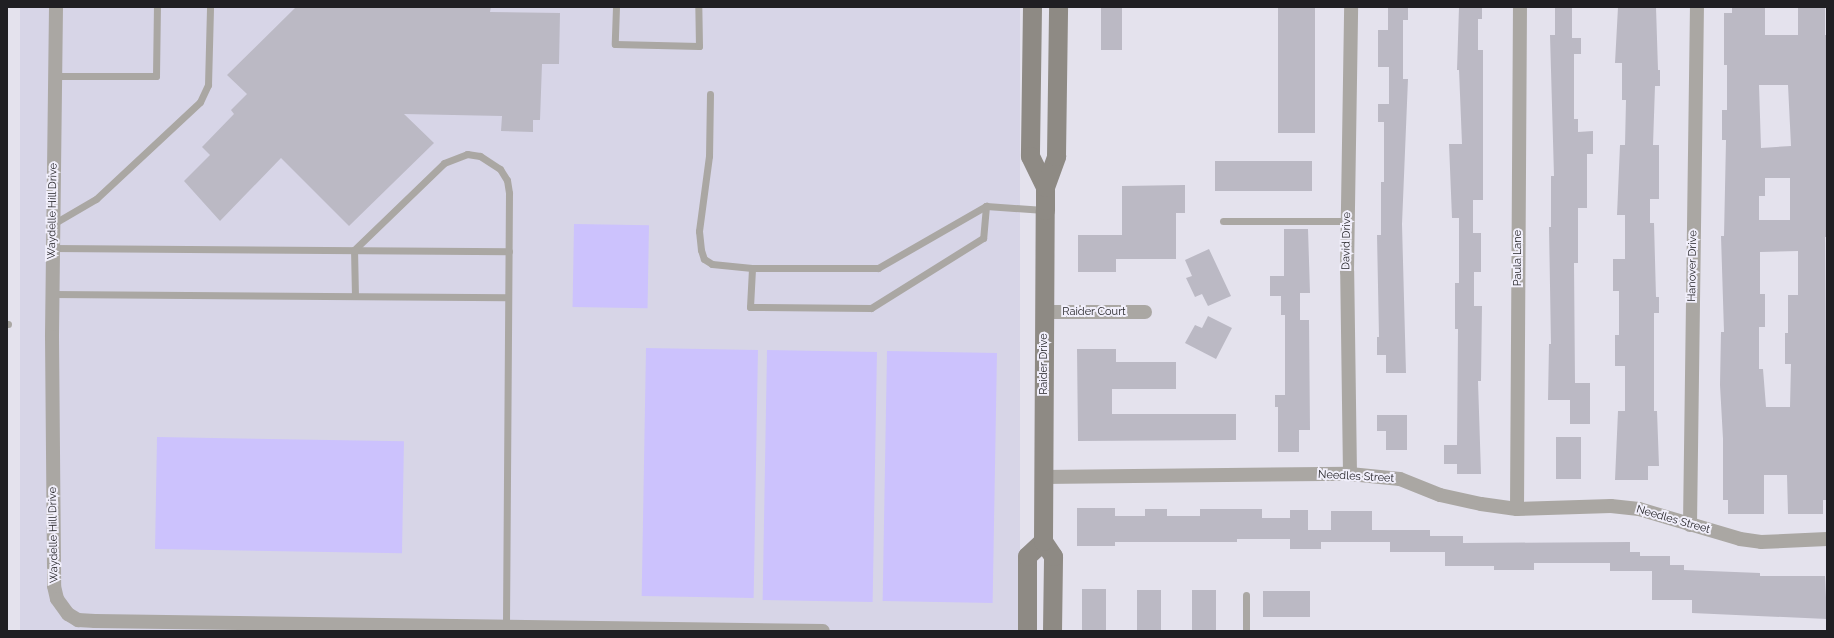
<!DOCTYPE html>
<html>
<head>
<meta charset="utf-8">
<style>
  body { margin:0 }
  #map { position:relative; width:1834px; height:638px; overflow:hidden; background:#e4e2ed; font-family:Raleway,sans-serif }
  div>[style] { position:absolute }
  .built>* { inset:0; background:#d7d5e7; transform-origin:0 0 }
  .green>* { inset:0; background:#ccc2fd; transform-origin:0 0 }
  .building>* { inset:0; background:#bbb9c4; transform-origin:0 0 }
  .service>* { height:7px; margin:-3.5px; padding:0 3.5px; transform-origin:3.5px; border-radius:3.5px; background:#aaa7a3 }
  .minor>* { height:14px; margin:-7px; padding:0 7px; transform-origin:7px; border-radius:7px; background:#aaa7a3 }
  .secondary>* { height:19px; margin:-9.5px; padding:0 9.5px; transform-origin:9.5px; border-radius:9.5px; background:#8e8a84 }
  span { translate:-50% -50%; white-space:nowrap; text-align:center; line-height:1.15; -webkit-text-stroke:4px #f1effb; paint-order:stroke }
  .street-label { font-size:11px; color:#201f23 }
  .frame { position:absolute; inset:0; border:8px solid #201f23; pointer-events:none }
</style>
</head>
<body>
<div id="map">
  <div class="built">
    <div style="left:20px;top:7px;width:1000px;height:624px"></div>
  </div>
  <div class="green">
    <div style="left:574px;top:224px;width:75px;height:83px;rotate:1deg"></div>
    <div style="left:646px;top:348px;width:112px;height:248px;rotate:1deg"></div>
    <div style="left:767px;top:350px;width:110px;height:250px;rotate:1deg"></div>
    <div style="left:887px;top:351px;width:110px;height:250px;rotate:1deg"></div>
    <div style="left:157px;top:437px;width:247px;height:112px;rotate:1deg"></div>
  </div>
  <div class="building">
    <div style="clip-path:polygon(296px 7px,491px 7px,490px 12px,560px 13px,559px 64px,542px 64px,540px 120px,533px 120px,533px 132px,501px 131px,502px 116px,404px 114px,434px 143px,349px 226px,281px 158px,220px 221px,184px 181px,210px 155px,202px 147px,234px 114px,231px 110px,247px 94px,227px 75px)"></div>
    <div style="left:1101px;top:7px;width:21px;height:43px"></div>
    <div style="left:1278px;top:7px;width:37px;height:126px"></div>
    <div style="clip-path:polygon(1388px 7px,1408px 7px,1408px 20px,1403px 20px,1403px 79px,1408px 79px,1402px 224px,1406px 373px,1386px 373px,1386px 355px,1377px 355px,1377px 337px,1379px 337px,1377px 235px,1381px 235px,1381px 182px,1384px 182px,1384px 122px,1378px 122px,1378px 104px,1389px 104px,1389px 67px,1378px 67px,1378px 30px,1388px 30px)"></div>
    <div style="clip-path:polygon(1459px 7px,1482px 7px,1482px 19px,1478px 19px,1478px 50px,1483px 50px,1483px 200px,1473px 200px,1473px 233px,1481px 233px,1481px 272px,1474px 272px,1474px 306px,1482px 306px,1481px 381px,1478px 381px,1481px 474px,1457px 474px,1457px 464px,1444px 464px,1444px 445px,1457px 445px,1458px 329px,1455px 329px,1455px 283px,1459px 283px,1459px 218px,1452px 218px,1449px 144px,1462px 144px,1459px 70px,1457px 70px)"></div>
    <div style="clip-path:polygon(1555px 7px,1572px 7px,1572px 38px,1581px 38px,1581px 54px,1574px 54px,1574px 119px,1578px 119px,1578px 132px,1593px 131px,1593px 154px,1587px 154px,1587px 208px,1578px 208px,1578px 263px,1574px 263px,1575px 383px,1590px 383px,1590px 424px,1570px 424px,1570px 400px,1548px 400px,1549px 344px,1551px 344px,1549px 227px,1551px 227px,1551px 176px,1554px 176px,1550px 35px,1555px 35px)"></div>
    <div style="clip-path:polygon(1618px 7px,1656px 7px,1658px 70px,1660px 70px,1660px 86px,1655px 86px,1653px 145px,1659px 145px,1659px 199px,1650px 199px,1650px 223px,1654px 223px,1656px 297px,1659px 297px,1659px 313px,1654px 313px,1654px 411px,1657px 411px,1659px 466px,1648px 466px,1648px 480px,1615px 480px,1618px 411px,1625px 411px,1625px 366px,1615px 366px,1615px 335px,1619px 335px,1619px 291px,1613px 291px,1613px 259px,1625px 259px,1625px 215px,1617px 215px,1620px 145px,1625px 145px,1626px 100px,1622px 100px,1622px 63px,1615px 63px)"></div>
    <div style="clip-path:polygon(evenodd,1732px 7px,1765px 7px,1765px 35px,1798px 35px,1798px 7px,1825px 7px,1825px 35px,1827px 35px,1827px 237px,1825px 237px,1827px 500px,1823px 500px,1823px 514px,1788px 514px,1787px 475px,1764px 475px,1764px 514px,1728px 514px,1728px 500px,1723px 500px,1723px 439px,1720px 385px,1721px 332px,1724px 332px,1721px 236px,1724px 236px,1726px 140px,1722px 140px,1722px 110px,1727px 110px,1727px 65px,1724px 65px,1724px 13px,1732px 13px,1732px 7px,1759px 85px,1788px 85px,1791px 146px,1761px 148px,1759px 85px,1732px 7px,1765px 178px,1790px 178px,1790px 220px,1759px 220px,1759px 196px,1765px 196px,1765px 178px,1732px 7px,1798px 251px,1798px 295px,1788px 295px,1788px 333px,1785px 333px,1785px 364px,1791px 364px,1790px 407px,1766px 407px,1763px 369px,1759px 369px,1759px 327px,1765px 327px,1765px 294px,1760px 294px,1760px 252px,1798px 251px)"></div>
    <div style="left:1215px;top:161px;width:97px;height:30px"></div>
    <div style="clip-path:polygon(1185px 185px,1185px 213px,1176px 213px,1176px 259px,1116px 259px,1116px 272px,1078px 272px,1078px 235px,1122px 235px,1122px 186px)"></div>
    <div style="clip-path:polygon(1284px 229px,1308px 229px,1310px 293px,1300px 293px,1300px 320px,1309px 320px,1310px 430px,1299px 430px,1299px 452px,1278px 452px,1278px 407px,1275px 407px,1275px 395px,1285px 395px,1285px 315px,1281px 315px,1281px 296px,1270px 296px,1270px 276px,1284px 276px)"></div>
    <div style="clip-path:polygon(1209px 249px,1231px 296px,1208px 306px,1202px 294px,1195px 297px,1186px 278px,1192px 276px,1185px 260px)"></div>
    <div style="clip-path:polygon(1208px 316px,1232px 328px,1216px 359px,1185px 343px,1195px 325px,1202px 328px)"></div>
    <div style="clip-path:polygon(1077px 349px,1116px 349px,1116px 362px,1176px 362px,1176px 389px,1112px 389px,1112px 414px,1236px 414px,1236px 440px,1078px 441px)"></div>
    <div style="clip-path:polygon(1377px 415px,1407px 415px,1407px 450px,1386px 450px,1386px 431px,1377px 431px)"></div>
    <div style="left:1556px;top:437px;width:25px;height:42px"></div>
    <div style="clip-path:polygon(1077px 508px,1115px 508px,1115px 516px,1145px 516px,1145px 509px,1167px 509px,1167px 516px,1200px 516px,1200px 509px,1262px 509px,1262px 518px,1290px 518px,1290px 510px,1308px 510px,1308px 530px,1331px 530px,1331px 511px,1372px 511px,1372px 530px,1430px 530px,1430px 536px,1463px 536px,1463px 543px,1630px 542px,1630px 552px,1640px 552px,1640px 556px,1670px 556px,1670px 565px,1684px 565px,1684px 570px,1760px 573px,1760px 576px,1825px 576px,1827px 619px,1692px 613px,1692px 600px,1652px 600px,1652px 571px,1610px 571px,1610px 563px,1534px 563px,1534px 570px,1494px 570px,1494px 566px,1445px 566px,1445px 552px,1390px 552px,1390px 542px,1321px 542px,1321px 549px,1290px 549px,1290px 539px,1237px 539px,1237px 542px,1115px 542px,1115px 546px,1077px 546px)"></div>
    <div style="left:1082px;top:589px;width:24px;height:42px"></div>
    <div style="left:1137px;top:590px;width:24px;height:41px"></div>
    <div style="left:1192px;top:590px;width:24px;height:41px"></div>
    <div style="left:1263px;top:591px;width:47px;height:26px"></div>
  </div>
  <div class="service">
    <div style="left:616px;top:7px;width:37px;rotate:92deg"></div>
    <div style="left:615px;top:44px;width:84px;rotate:1.4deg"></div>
    <div style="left:699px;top:46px;width:39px;rotate:-91deg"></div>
    <div style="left:55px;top:76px;width:101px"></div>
    <div style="left:156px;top:76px;width:69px;rotate:-89.2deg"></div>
    <div style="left:710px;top:94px;width:62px;rotate:90.9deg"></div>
    <div style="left:709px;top:156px;width:76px;rotate:97.6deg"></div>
    <div style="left:699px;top:231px;width:19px;rotate:84deg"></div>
    <div style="left:701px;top:250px;width:9px;rotate:72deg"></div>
    <div style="left:704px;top:259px;width:9px;rotate:32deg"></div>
    <div style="left:712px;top:264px;width:40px;rotate:5.7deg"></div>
    <div style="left:986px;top:206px;width:32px;rotate:95deg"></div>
    <div style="left:983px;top:238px;width:132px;rotate:148deg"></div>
    <div style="left:871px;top:308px;width:121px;rotate:-179.5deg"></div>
    <div style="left:750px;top:307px;width:39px;rotate:-87deg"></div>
    <div style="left:752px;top:268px;width:126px"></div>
    <div style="left:878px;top:268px;width:125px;rotate:-29.9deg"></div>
    <div style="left:986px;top:206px;width:58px;rotate:3.9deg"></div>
    <div style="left:1223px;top:221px;width:125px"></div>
    <div style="left:53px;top:224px;width:50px;rotate:-30.2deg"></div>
    <div style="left:96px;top:199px;width:142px;rotate:-43deg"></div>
    <div style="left:200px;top:102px;width:19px;rotate:-65deg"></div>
    <div style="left:208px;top:85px;width:78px;rotate:-88.5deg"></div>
    <div style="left:53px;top:248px;width:456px;rotate:0.4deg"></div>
    <div style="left:52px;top:294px;width:456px;rotate:0.4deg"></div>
    <div style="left:355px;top:296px;width:46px;rotate:-91.2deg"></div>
    <div style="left:354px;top:250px;width:125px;rotate:-44deg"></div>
    <div style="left:444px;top:163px;width:25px;rotate:-21deg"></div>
    <div style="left:467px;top:154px;width:13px;rotate:9deg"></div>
    <div style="left:480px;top:156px;width:24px;rotate:33deg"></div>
    <div style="left:500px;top:169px;width:13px;rotate:58deg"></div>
    <div style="left:507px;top:180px;width:13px;rotate:81deg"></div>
    <div style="left:509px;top:193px;width:434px;rotate:90.4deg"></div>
    <div style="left:7px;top:324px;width:1px"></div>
    <div style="left:1246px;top:631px;width:36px;rotate:-90deg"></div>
  </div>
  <div class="minor">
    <div style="left:56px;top:7px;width:330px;rotate:90.7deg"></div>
    <div style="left:52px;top:337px;width:249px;rotate:89.5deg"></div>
    <div style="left:54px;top:586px;width:13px;rotate:77deg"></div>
    <div style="left:57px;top:599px;width:19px;rotate:54deg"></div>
    <div style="left:68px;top:614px;width:12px;rotate:31deg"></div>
    <div style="left:78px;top:620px;width:17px;rotate:3deg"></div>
    <div style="left:95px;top:621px;width:728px;rotate:0.79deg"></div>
    <div style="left:1044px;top:312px;width:101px"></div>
    <div style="left:1350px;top:474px;width:203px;rotate:-90.8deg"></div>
    <div style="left:1347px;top:271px;width:264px;rotate:-89.1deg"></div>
    <div style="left:1043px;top:477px;width:307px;rotate:-0.6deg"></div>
    <div style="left:1350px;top:474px;width:50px;rotate:5.7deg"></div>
    <div style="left:1400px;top:479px;width:43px;rotate:21.8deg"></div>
    <div style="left:1440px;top:495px;width:42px;rotate:12.4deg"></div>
    <div style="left:1481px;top:504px;width:36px;rotate:8deg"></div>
    <div style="left:1517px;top:509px;width:94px;rotate:-1.8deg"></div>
    <div style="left:1611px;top:506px;width:28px;rotate:6deg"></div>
    <div style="left:1639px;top:509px;width:105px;rotate:16.5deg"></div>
    <div style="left:1740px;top:539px;width:21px;rotate:8deg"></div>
    <div style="left:1761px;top:542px;width:66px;rotate:-2.6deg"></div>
    <div style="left:1517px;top:509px;width:502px;rotate:-89.66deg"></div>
    <div style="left:1690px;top:525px;width:518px;rotate:-89.23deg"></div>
  </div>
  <div class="secondary">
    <div style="left:1032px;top:7px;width:149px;rotate:90.8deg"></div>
    <div style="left:1030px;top:156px;width:34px;rotate:64deg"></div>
    <div style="left:1027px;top:631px;width:75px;rotate:-90deg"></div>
    <div style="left:1027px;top:556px;width:22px;rotate:-43deg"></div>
    <div style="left:1052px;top:631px;width:75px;rotate:-89.2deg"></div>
    <div style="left:1053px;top:556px;width:18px;rotate:-124deg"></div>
    <div style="left:1043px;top:541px;width:331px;rotate:-89.7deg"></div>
    <div style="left:1045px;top:210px;width:23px;rotate:-90deg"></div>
    <div style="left:1045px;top:187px;width:33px;rotate:-70deg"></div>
    <div style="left:1056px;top:156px;width:149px;rotate:-89.2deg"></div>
  </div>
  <div class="street-label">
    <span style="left:53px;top:211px;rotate:-89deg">Waydelle Hill Drive</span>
    <span style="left:1347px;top:241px;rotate:-89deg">David Drive</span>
    <span style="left:1518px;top:258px;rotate:-90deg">Paula Lane</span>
    <span style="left:1693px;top:266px;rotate:-89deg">Hanover Drive</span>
    <span style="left:1094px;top:312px">Raider Court</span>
    <span style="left:1044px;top:364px;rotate:-90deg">Raider Drive</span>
    <span style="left:1356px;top:477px;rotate:3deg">Needles Street</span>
    <span style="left:1673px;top:520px;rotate:16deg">Needles Street</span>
    <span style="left:54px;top:535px;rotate:-91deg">Waydelle Hill Drive</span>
  </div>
  <div class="frame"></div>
</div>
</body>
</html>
